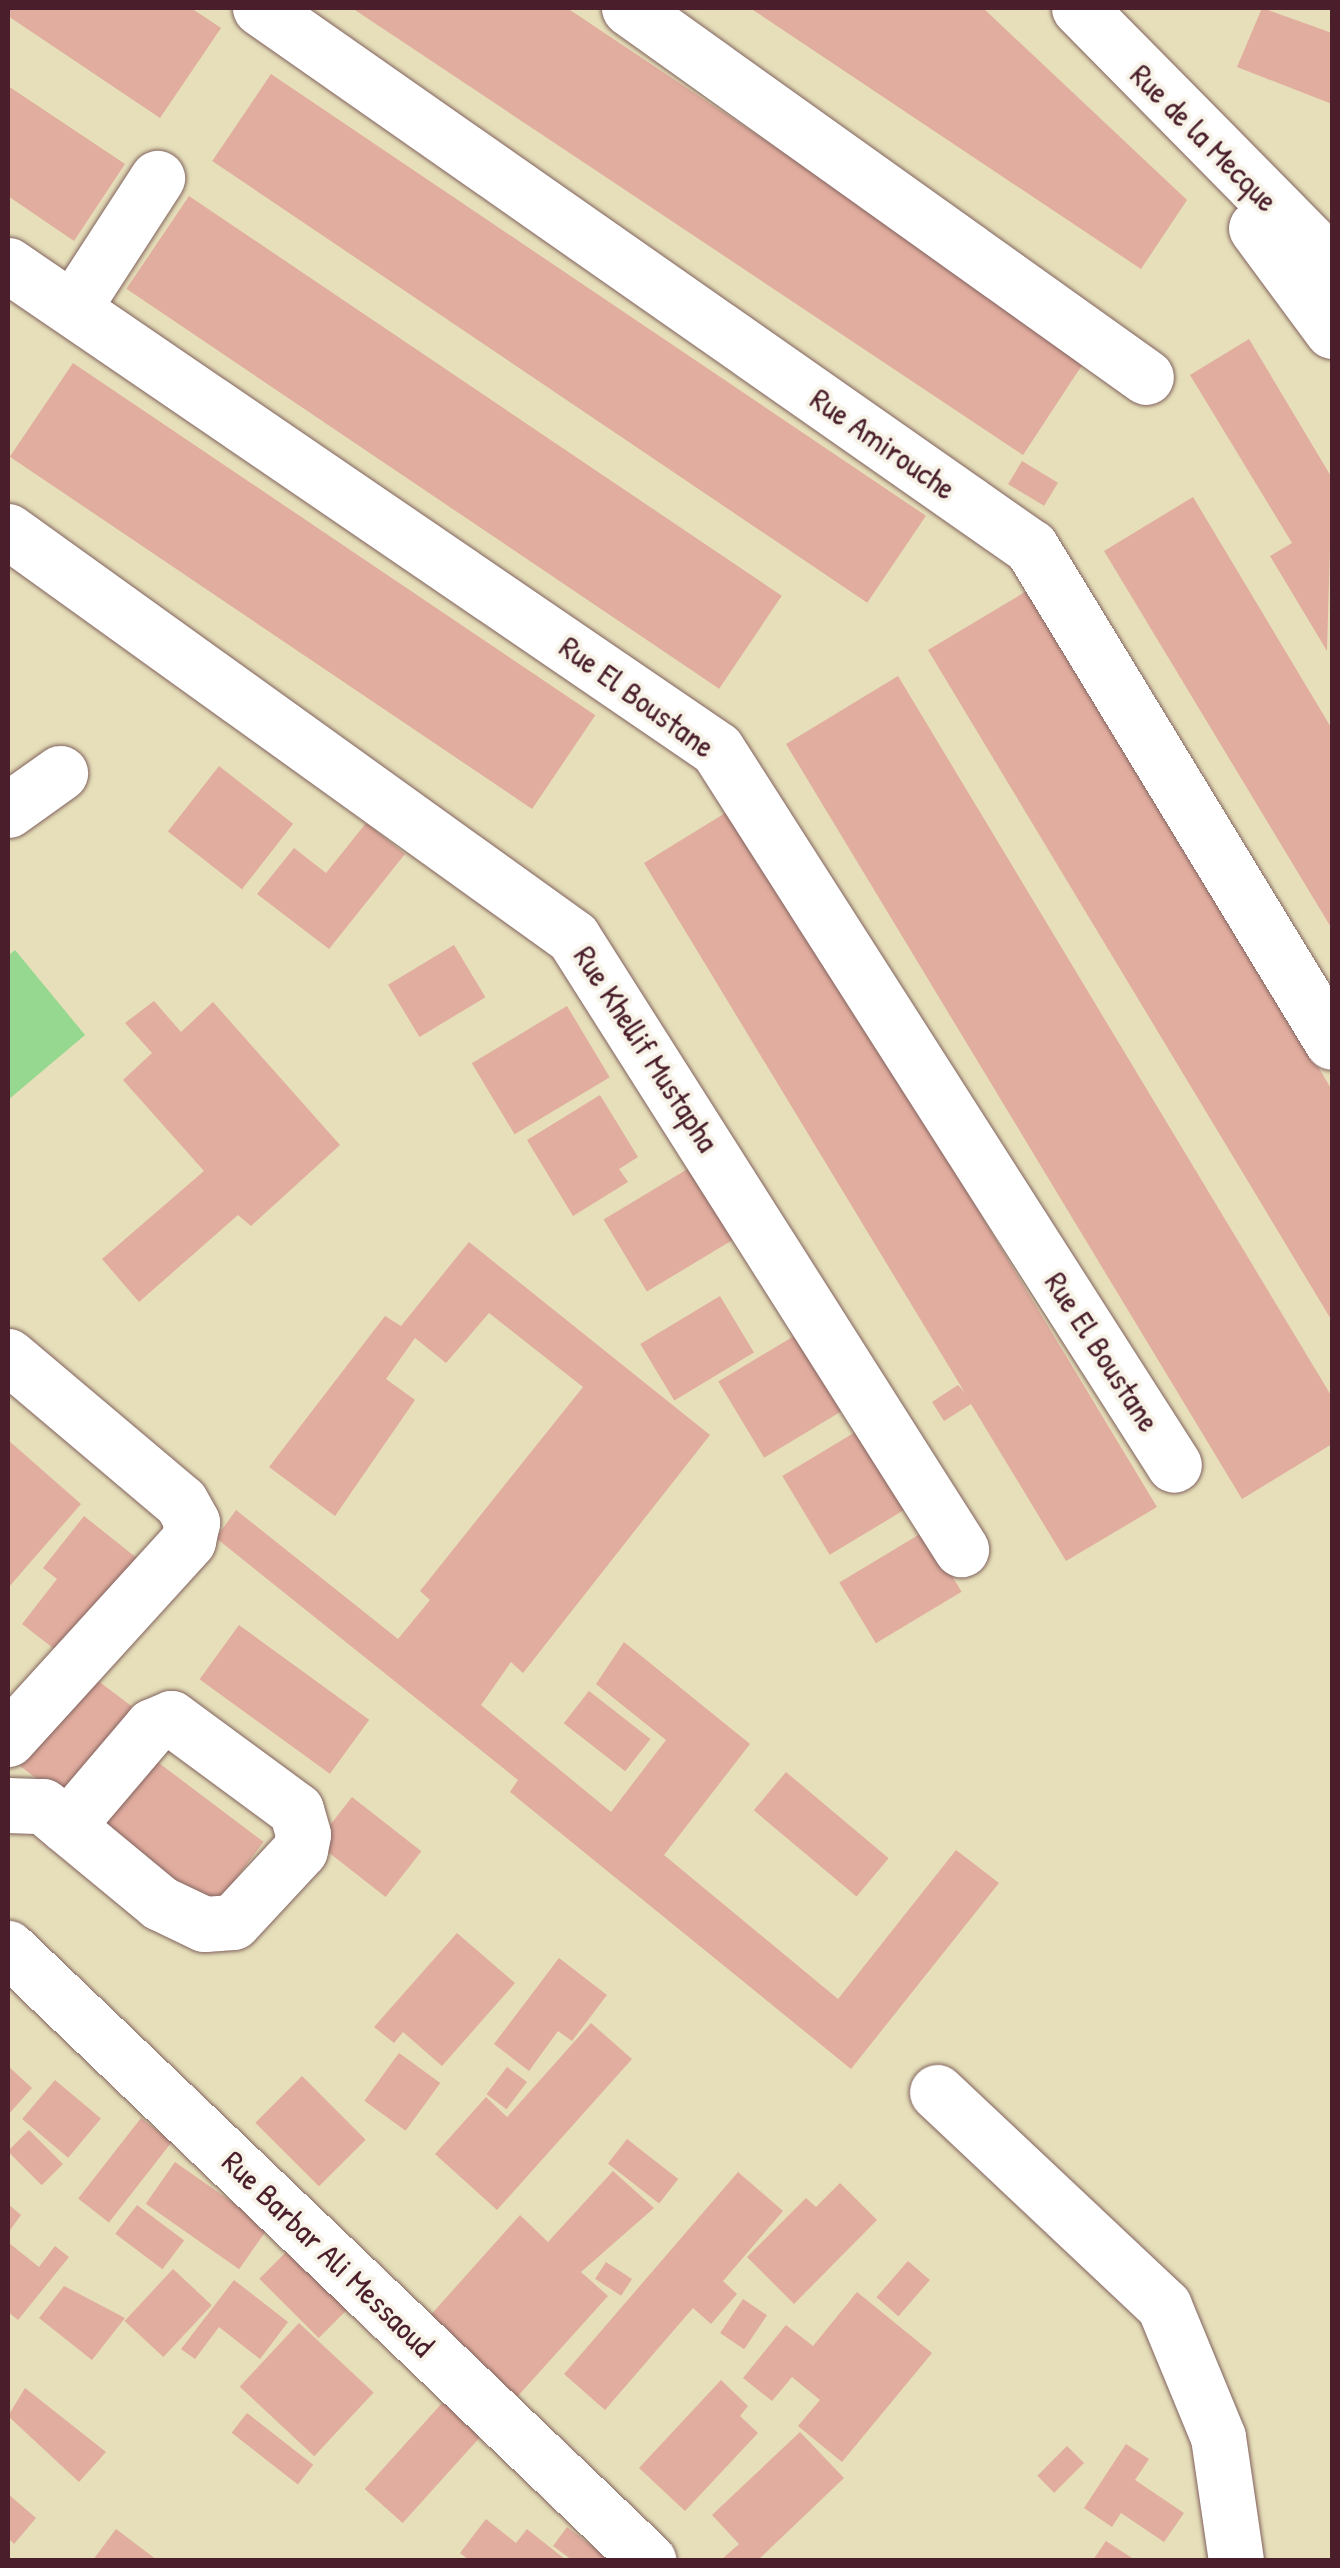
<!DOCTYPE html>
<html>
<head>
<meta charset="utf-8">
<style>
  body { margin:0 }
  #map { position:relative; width:1340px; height:2568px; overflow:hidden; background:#e6dfba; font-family:"Patrick Hand",sans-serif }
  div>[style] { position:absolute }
  .green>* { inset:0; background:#96d88f }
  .building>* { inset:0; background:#e1ad9f; transform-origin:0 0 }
  .roads { filter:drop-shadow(0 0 2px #81625d) drop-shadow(0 0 2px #81625d) }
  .minor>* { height:55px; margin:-27.5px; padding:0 27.5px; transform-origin:27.5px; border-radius:27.5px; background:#fff }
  span { translate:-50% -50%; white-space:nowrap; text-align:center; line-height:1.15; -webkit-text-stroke:8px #f7f3e8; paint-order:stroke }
  .street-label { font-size:32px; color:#4a1f2b }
  .frame { position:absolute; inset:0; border:10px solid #4a1f2b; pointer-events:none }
</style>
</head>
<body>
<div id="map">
  <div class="green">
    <div style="clip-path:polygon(15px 950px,85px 1035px,8px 1100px,8px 956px)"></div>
  </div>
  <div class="building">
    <div style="clip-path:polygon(8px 8px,191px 8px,221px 28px,160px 118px,8px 16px)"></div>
    <div style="clip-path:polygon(352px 8px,567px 8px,1088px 356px,1023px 455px)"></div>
    <div style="clip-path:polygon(750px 8px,983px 8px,1187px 200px,1141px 269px)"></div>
    <div style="clip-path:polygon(1262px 8px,1332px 33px,1332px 104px,1237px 67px)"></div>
    <div style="left:271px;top:74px;width:790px;height:105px;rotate:34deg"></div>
    <div style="clip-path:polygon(8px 86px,125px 164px,74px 241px,8px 196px)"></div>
    <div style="left:189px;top:196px;width:715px;height:112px;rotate:34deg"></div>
    <div style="clip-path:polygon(1249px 339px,1332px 478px,1327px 651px,1270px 556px,1292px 543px,1190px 375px)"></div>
    <div style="left:73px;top:363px;width:630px;height:113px;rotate:34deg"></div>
    <div style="left:1022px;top:461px;width:42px;height:27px;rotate:31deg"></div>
    <div style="clip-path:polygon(1193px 497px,1332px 729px,1332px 929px,1104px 551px)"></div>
    <div style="clip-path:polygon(1030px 589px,1332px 1090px,1332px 1321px,928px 650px)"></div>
    <div style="clip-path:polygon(898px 676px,1332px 1397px,1332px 1444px,1242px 1499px,786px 744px)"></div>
    <div style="left:219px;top:766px;width:94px;height:83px;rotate:38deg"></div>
    <div style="clip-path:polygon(735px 807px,1157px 1507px,1066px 1561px,971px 1404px,944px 1421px,932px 1402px,958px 1385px,965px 1393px,644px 863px)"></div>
    <div style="clip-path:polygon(366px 823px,405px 854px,329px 949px,257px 894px,294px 848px,326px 873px)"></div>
    <div style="left:454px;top:945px;width:61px;height:77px;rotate:59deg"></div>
    <div style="clip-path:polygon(154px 1001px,181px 1032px,213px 1002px,340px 1145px,251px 1226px,238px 1215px,139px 1302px,102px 1259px,204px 1171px,123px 1080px,152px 1053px,125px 1023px)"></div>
    <div style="left:567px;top:1006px;width:83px;height:111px;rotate:59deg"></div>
    <div style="clip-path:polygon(600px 1095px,638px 1157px,619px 1169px,628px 1182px,573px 1216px,527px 1140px)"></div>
    <div style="left:691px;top:1167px;width:84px;height:102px;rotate:59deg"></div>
    <div style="clip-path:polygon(469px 1242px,710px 1435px,523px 1673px,511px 1662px,481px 1705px,611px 1812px,666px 1740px,596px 1684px,624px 1642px,750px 1744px,664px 1855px,838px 1999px,956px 1850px,999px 1883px,851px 2069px,510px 1792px,518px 1780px,216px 1538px,236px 1510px,398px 1639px,430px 1600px,420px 1591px,583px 1387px,489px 1313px,446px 1363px,415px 1338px,386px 1379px,415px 1400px,335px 1516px,269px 1467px,385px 1316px,401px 1326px)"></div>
    <div style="left:720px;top:1296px;width:66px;height:93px;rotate:59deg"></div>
    <div style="left:804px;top:1330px;width:89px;height:100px;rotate:59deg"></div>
    <div style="left:862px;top:1428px;width:92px;height:93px;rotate:59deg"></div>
    <div style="clip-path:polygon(8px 1440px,81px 1504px,8px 1588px)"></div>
    <div style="clip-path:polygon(84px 1516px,138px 1559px,62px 1655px,22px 1624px,57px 1579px,43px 1568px)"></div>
    <div style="left:925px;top:1531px;width:71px;height:100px;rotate:59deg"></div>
    <div style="left:239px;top:1625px;width:161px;height:67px;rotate:36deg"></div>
    <div style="left:81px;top:1668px;width:66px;height:115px;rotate:37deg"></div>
    <div style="left:589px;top:1691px;width:78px;height:41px;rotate:38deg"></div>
    <div style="left:147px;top:1754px;width:146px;height:89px;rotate:37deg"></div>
    <div style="left:786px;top:1772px;width:134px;height:50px;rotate:40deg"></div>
    <div style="left:352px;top:1797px;width:88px;height:58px;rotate:38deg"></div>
    <div style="clip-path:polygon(457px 1933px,515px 1983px,442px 2066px,403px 2032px,394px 2043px,374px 2027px)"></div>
    <div style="clip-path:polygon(559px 1958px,607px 1995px,572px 2041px,558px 2031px,529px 2071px,494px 2044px)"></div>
    <div style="clip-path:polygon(591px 2023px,632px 2059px,497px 2210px,435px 2154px,486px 2097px,507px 2117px)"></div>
    <div style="left:399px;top:2053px;width:51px;height:59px;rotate:36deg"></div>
    <div style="clip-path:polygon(8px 2066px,32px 2088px,8px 2115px)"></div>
    <div style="left:507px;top:2067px;width:25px;height:34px;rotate:37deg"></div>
    <div style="left:302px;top:2076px;width:90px;height:66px;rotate:45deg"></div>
    <div style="left:55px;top:2080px;width:60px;height:51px;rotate:40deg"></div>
    <div style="left:141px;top:2118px;width:39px;height:102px;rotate:38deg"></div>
    <div style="left:29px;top:2130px;width:48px;height:30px;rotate:45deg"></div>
    <div style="left:627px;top:2139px;width:65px;height:31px;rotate:38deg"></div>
    <div style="left:175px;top:2162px;width:114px;height:51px;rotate:35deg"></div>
    <div style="clip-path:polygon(613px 2171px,654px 2208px,581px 2272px,608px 2296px,517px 2397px,428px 2318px,520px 2215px,548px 2242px)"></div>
    <div style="clip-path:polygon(738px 2172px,783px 2211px,723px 2281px,737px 2294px,711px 2324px,693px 2308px,605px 2410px,564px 2374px)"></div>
    <div style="clip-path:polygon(840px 2183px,877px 2220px,794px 2304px,747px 2257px,806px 2198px,816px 2207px)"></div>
    <div style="clip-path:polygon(8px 2204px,21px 2215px,8px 2233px)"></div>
    <div style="left:137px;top:2205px;width:59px;height:36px;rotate:37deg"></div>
    <div style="clip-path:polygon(9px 2243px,39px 2267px,55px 2246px,69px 2257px,18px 2320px,8px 2312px)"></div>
    <div style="left:289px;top:2249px;width:84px;height:42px;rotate:45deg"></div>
    <div style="left:908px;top:2261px;width:29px;height:48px;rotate:41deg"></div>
    <div style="left:606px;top:2262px;width:31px;height:20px;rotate:33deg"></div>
    <div style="left:173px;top:2269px;width:53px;height:71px;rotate:43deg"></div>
    <div style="clip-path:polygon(234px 2280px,288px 2322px,260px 2359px,219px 2327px,195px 2359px,181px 2349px)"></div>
    <div style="clip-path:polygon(64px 2286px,125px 2318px,92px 2360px,39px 2318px)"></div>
    <div style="clip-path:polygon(857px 2292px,932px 2353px,842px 2462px,798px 2426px,820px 2400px,792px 2377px,772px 2401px,743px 2378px,786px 2325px,813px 2346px)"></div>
    <div style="left:743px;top:2299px;width:29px;height:41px;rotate:34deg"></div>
    <div style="left:299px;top:2323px;width:102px;height:87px;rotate:43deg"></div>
    <div style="clip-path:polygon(721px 2380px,748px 2406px,740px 2416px,758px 2433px,685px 2511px,639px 2468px)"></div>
    <div style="clip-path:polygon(25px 2388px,106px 2452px,79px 2482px,8px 2416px)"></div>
    <div style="left:443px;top:2402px;width:51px;height:117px;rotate:42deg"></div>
    <div style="left:247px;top:2413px;width:84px;height:25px;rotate:38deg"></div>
    <div style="clip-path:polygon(800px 2432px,844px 2478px,758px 2560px,721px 2560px,739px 2544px,712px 2515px)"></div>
    <div style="clip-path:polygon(1126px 2444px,1149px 2459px,1135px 2480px,1184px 2513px,1164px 2542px,1121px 2513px,1112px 2527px,1084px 2508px)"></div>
    <div style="left:1067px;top:2446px;width:24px;height:42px;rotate:45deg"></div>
    <div style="clip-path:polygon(8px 2494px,36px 2518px,14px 2544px,8px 2538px)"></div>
    <div style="clip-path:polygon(486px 2519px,516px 2543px,527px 2529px,566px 2560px,469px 2560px,460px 2553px)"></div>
    <div style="clip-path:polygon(567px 2527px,610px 2560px,572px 2560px,553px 2546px)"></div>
    <div style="clip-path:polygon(116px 2529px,157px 2560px,93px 2560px)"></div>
    <div style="clip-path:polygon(1106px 2541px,1135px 2560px,1093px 2560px)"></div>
  </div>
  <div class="roads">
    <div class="minor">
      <div style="left:260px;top:8px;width:941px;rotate:34.96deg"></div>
      <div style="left:1031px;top:547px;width:579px;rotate:58.7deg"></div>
      <div style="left:629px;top:8px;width:635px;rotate:35.52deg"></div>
      <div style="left:1079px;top:8px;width:361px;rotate:45.4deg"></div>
      <div style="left:1256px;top:228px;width:128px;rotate:53.6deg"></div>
      <div style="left:8px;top:265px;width:858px;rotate:34.32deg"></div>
      <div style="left:717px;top:749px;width:849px;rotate:57.45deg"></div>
      <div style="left:73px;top:308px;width:155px;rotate:-57.1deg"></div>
      <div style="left:8px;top:531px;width:696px;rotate:35.7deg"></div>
      <div style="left:573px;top:937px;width:725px;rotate:57.63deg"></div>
      <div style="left:8px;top:810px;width:64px;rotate:-35.4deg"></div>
      <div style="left:8px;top:1356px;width:226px;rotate:40.2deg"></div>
      <div style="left:181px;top:1502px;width:23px;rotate:61deg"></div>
      <div style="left:192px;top:1522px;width:19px;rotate:102deg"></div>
      <div style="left:188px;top:1541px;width:268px;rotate:132.3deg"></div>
      <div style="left:8px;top:1805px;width:35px;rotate:2deg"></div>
      <div style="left:43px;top:1806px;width:31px;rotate:40deg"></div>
      <div style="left:67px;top:1826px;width:121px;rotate:39.6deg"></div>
      <div style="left:160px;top:1903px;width:49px;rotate:25.5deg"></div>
      <div style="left:204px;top:1924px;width:29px;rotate:-4deg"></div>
      <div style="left:233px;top:1922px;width:98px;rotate:-47.1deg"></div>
      <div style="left:300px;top:1850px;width:16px;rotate:-79deg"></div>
      <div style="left:303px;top:1834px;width:25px;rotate:-106deg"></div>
      <div style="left:296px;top:1810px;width:155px;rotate:-143.6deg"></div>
      <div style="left:171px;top:1718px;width:21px;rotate:157deg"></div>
      <div style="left:152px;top:1726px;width:131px;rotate:130.4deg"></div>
      <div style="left:8px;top:1948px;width:886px;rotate:43.72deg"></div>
      <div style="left:937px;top:2092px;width:312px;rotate:43.3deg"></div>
      <div style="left:1164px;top:2306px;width:142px;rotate:67.6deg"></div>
      <div style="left:1218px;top:2437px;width:124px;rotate:81.7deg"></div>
    </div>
  </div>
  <div class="street-label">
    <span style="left:1204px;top:138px;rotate:45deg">Rue de la Mecque</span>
    <span style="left:883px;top:444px;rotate:35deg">Rue Amirouche</span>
    <span style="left:637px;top:697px;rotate:36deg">Rue El Boustane</span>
    <span style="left:646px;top:1049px;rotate:57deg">Rue Khellif Mustapha</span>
    <span style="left:1102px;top:1352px;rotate:57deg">Rue El Boustane</span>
    <span style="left:328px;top:2254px;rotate:44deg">Rue Barbar Ali Messaoud</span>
  </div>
  <div class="frame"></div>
</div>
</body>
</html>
